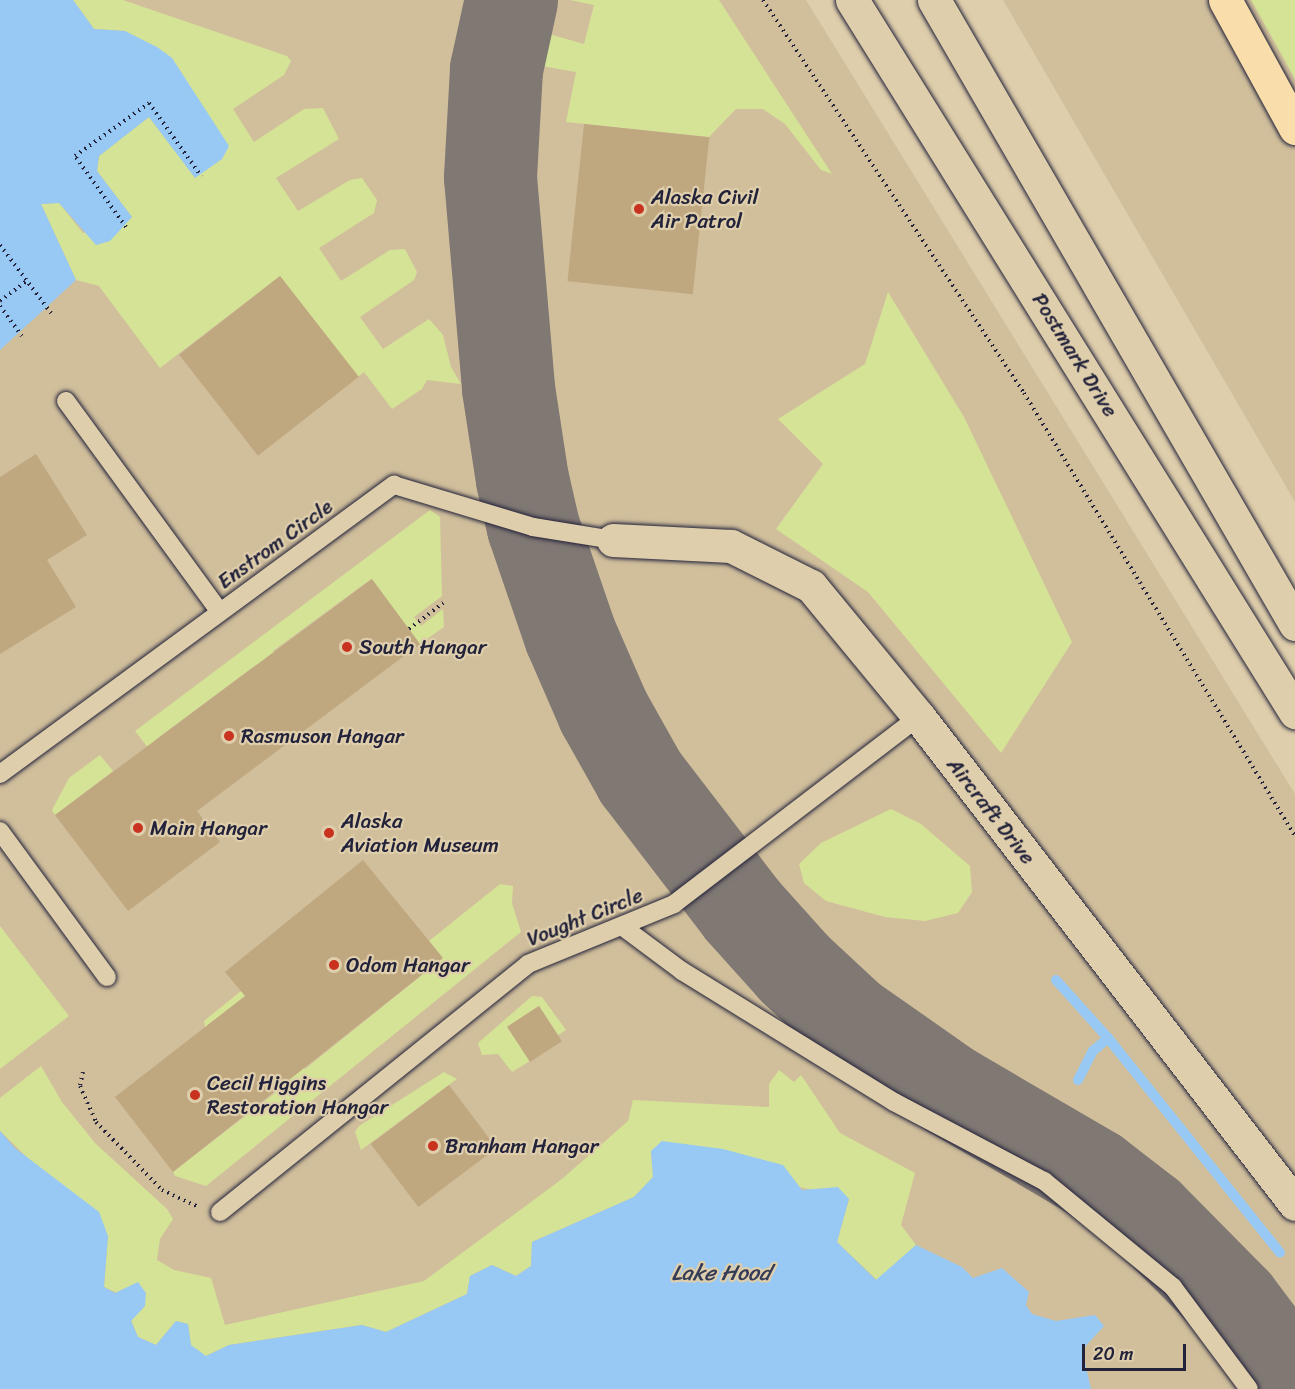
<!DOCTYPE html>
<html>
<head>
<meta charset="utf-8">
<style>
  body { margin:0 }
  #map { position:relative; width:1295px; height:1389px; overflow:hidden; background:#dfceab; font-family:Sriracha,sans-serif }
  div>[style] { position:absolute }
  .built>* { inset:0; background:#d1bf9c }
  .green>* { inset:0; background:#d5e396 }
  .water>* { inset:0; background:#98c8f4 }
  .stream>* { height:10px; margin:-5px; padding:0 5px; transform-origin:5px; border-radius:5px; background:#98c8f4 }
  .taxiway>* { height:93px; margin:-46.5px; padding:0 46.5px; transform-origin:46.5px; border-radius:46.5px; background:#807873 }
  .building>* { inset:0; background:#bfa780; transform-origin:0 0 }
  .path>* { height:4px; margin-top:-2px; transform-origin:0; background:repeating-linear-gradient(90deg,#22223b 0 1.5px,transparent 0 6px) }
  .roads { filter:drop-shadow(0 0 2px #22223b) drop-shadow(0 0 2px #22223b) }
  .service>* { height:18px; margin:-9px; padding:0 9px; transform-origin:9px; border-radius:9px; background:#dfceab }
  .minor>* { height:33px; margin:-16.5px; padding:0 16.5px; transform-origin:16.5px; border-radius:16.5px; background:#dfceab }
  .tertiary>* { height:33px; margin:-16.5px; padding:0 16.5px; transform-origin:16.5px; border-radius:16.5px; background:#dfceab }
  .primary>* { height:33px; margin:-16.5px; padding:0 16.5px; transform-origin:16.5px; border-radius:16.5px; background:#f9deab }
  .dots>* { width:16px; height:16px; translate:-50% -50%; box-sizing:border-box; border:3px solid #dfceab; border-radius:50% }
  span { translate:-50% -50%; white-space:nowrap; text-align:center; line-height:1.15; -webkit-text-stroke:4.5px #dfceab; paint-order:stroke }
  .poi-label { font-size:21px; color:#22223b }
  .left { translate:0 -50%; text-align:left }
  .street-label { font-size:21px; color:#22223b }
  .water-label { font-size:22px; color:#343b57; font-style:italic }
  .scale { position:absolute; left:1082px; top:1344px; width:104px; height:27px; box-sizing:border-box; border:3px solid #22223b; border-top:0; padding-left:8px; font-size:18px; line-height:21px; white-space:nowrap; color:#22223b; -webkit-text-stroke:4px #dfceab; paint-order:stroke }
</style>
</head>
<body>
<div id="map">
  <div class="built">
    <div style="clip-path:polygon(0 0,806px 0,1295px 794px,1295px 1389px,0 1389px)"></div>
    <div style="clip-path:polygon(1003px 0,1295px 0,1295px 502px)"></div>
  </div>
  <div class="green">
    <div style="clip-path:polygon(73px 0,123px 0,287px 56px,291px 61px,284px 75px,233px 109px,254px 142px,304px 109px,323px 108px,339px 139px,276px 178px,298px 211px,350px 180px,362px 178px,377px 200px,374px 213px,319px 248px,341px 281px,390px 250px,405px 249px,417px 272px,414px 280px,360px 317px,383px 349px,429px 319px,443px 335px,451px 367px,461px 384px,427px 380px,422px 389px,392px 409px,364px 372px,358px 377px,280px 276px,160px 368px,99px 286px,76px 280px,41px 204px,59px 203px,83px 233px,132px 217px,97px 171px,99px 156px,149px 117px,195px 177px,172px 58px,125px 31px,94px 29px)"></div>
    <div style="clip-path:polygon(570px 0,719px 0,832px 174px,821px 170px,785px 124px,763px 109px,736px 109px,709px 137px,566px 122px,576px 72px,541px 66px,529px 54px,532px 39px,542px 32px,584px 44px,594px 5px)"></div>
    <div style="clip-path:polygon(1251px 0,1295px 0,1295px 79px)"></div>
    <div style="clip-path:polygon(888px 292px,964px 417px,1072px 642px,1001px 753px,868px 592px,776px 529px,823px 464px,778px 419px,865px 364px)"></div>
    <div style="clip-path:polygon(430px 510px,440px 517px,442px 596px,414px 617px,421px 626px,443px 609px,444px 627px,420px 644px,371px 579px,273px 651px,306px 695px,285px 709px,253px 667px,155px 740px,187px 784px,180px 789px,135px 731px)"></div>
    <div style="clip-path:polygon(100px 755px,113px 771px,55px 815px,52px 810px,69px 778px)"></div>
    <div style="clip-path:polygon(891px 809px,921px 824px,970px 866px,972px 892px,958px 913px,925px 921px,885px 917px,826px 901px,804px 883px,799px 864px,821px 843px)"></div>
    <div style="clip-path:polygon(500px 884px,513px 886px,512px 903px,521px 932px,206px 1186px,175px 1176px,173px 1172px,275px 1093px,217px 1018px,205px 1027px,204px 1021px,241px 991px,305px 1069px,442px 959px,429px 941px)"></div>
    <div style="clip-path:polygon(0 926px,69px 1016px,0 1069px)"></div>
    <div style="clip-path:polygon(532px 996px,542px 997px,566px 1030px,558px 1035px,539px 1006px,507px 1027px,530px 1061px,512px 1072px,498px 1054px,482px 1055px,478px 1043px)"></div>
    <div style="clip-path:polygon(41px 1066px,62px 1102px,95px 1143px,167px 1209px,173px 1219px,160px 1239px,157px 1260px,174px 1270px,211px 1278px,225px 1325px,424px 1281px,562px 1179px,628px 1121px,633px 1100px,769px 1107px,769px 1084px,779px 1070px,794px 1082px,801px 1075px,840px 1133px,915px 1173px,901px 1225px,916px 1245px,877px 1280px,837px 1242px,849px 1199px,651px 1151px,653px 1177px,634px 1197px,532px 1242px,531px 1266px,516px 1276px,492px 1265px,470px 1276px,467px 1294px,386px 1332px,362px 1325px,229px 1345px,206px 1356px,191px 1346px,188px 1324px,176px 1321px,156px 1345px,138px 1337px,131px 1320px,145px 1306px,104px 1287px,108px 1236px,0 1131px,0 1098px)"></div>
    <div style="clip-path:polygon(444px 1072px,457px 1079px,361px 1150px,355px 1132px,359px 1126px)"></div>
  </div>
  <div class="water">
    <div style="clip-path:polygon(0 0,73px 0,94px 29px,125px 31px,157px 47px,172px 58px,229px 146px,222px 159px,195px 178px,149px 117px,99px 156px,97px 171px,132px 217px,110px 241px,96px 245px,59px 203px,41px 204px,76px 280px,0 350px)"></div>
    <div style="clip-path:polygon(0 1131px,15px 1148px,99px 1212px,108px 1236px,104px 1287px,115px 1293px,138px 1282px,146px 1293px,145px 1306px,131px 1321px,138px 1337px,156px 1345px,176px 1321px,188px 1324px,191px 1345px,206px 1356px,229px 1345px,362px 1325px,386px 1332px,467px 1294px,470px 1276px,492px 1265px,516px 1276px,531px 1266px,532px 1242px,634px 1197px,653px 1177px,651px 1151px,662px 1141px,723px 1149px,783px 1165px,802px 1190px,838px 1187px,849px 1199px,837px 1242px,876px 1280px,916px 1245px,962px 1267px,973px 1278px,1002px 1268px,1029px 1292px,1026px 1305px,1032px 1314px,1056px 1321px,1095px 1315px,1104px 1326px,1082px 1350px,1091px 1389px,0 1389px)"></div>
  </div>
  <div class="stream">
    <div style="left:1056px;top:980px;width:78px;rotate:48.1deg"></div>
    <div style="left:1108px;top:1038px;width:275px;rotate:51.3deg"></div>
    <div style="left:1078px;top:1080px;width:33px;rotate:-63deg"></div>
    <div style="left:1093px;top:1051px;width:20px;rotate:-41deg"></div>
  </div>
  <div class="taxiway">
    <div style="left:511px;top:0;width:71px;rotate:102.3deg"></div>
    <div style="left:496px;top:69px;width:108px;rotate:93.2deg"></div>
    <div style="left:490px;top:177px;width:212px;rotate:85.1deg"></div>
    <div style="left:508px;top:388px;width:92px;rotate:81.3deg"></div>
    <div style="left:522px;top:479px;width:49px;rotate:77.1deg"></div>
    <div style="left:533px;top:527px;width:114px;rotate:71.1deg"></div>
    <div style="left:570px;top:635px;width:83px;rotate:66.5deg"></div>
    <div style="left:603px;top:711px;width:76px;rotate:60.7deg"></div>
    <div style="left:640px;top:777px;width:168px;rotate:52.5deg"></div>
    <div style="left:742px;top:910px;width:78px;rotate:48.1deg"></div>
    <div style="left:794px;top:968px;width:76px;rotate:42.9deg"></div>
    <div style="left:850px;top:1020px;width:122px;rotate:35deg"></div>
    <div style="left:950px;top:1090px;width:167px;rotate:30.3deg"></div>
    <div style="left:1094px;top:1174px;width:67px;rotate:37.7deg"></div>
    <div style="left:1147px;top:1215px;width:124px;rotate:45.3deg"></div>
    <div style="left:1234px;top:1303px;width:101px;rotate:53deg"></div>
  </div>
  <div class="building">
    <div style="left:584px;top:124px;width:126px;height:158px;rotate:6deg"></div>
    <div style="left:280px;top:276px;width:128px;height:128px;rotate:52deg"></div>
    <div style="clip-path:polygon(36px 454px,87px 535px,47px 560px,76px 607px,0 654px,0 477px)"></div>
    <div style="clip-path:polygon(372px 579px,420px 644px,197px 811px,220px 842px,128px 911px,55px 815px)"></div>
    <div style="clip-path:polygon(363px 860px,443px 958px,173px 1172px,115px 1097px,245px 996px,225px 972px)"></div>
    <div style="left:539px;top:1006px;width:42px;height:38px;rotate:57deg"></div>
    <div style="left:449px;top:1085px;width:79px;height:98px;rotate:53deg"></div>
  </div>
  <div class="path">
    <div style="left:763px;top:0;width:472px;rotate:56.4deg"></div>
    <div style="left:1024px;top:393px;width:519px;rotate:58.54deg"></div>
    <div style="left:126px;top:227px;width:87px;rotate:-125.7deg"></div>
    <div style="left:75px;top:156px;width:91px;rotate:-35.6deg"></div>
    <div style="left:149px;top:103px;width:90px;rotate:54.5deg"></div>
    <div style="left:0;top:245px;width:85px;rotate:53.1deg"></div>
    <div style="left:0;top:301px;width:34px;rotate:-37deg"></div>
    <div style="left:0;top:306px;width:37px;rotate:54deg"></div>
    <div style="left:409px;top:629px;width:43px;rotate:-37.4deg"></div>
    <div style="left:83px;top:1072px;width:14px;rotate:102deg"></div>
    <div style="left:80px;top:1086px;width:39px;rotate:66deg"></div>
    <div style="left:96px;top:1122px;width:95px;rotate:45.9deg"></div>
    <div style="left:162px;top:1190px;width:38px;rotate:25deg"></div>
  </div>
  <div class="roads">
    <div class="service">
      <div style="left:66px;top:401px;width:261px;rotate:53.9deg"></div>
      <div style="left:0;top:774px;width:489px;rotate:-36.3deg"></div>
      <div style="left:394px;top:485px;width:145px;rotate:16.8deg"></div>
      <div style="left:533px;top:527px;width:81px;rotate:9.2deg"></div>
      <div style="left:0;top:831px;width:181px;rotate:53.8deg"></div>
      <div style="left:623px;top:927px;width:74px;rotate:36.7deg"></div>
      <div style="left:682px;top:971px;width:249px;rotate:31.7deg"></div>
      <div style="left:894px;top:1102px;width:170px;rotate:27.8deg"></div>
      <div style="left:1044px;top:1181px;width:167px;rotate:39.4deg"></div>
      <div style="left:1173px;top:1287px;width:127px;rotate:53.3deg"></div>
      <div style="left:220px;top:1212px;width:395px;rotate:-38.8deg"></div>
      <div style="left:528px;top:964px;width:158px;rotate:-22.3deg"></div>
      <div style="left:674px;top:904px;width:308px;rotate:-37.4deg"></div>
    </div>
    <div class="minor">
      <div style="left:613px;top:540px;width:118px;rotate:2.9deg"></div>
      <div style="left:731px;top:546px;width:89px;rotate:26.6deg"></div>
      <div style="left:811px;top:586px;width:170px;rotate:50.5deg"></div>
      <div style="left:919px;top:717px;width:615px;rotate:52.33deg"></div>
    </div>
    <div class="tertiary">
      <div style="left:852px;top:0;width:839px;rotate:58.11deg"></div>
      <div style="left:934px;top:0;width:721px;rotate:59.95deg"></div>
    </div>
    <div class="primary">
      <div style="left:1225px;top:0;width:146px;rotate:61.3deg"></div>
    </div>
  </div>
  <div class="dots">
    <div style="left:639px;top:209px;background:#c8321e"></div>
    <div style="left:347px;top:647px;background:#c8321e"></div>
    <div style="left:229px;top:736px;background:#c8321e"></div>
    <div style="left:138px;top:828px;background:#c8321e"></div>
    <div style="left:329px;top:833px;background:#c8321e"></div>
    <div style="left:334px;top:965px;background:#c8321e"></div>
    <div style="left:195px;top:1095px;background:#c8321e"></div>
    <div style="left:433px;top:1146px;background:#c8321e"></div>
  </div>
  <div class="poi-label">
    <span class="left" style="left:651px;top:209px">Alaska Civil<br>Air Patrol</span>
    <span class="left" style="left:359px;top:647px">South Hangar</span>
    <span class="left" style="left:241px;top:736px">Rasmuson Hangar</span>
    <span class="left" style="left:341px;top:833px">Alaska<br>Aviation Museum</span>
    <span class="left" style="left:150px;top:828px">Main Hangar</span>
    <span class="left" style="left:346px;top:965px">Odom Hangar</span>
    <span class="left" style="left:207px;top:1095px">Cecil Higgins<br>Restoration Hangar</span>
    <span class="left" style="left:445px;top:1146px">Branham Hangar</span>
  </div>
  <div class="street-label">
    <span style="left:1075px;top:355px;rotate:58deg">Postmark Drive</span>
    <span style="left:275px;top:544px;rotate:-36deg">Enstrom Circle</span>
    <span style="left:991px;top:811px;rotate:52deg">Aircraft Drive</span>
    <span style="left:585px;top:917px;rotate:-22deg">Vought Circle</span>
  </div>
  <div class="water-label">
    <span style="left:721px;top:1273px">Lake Hood</span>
  </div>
  <div class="scale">20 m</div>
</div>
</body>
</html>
